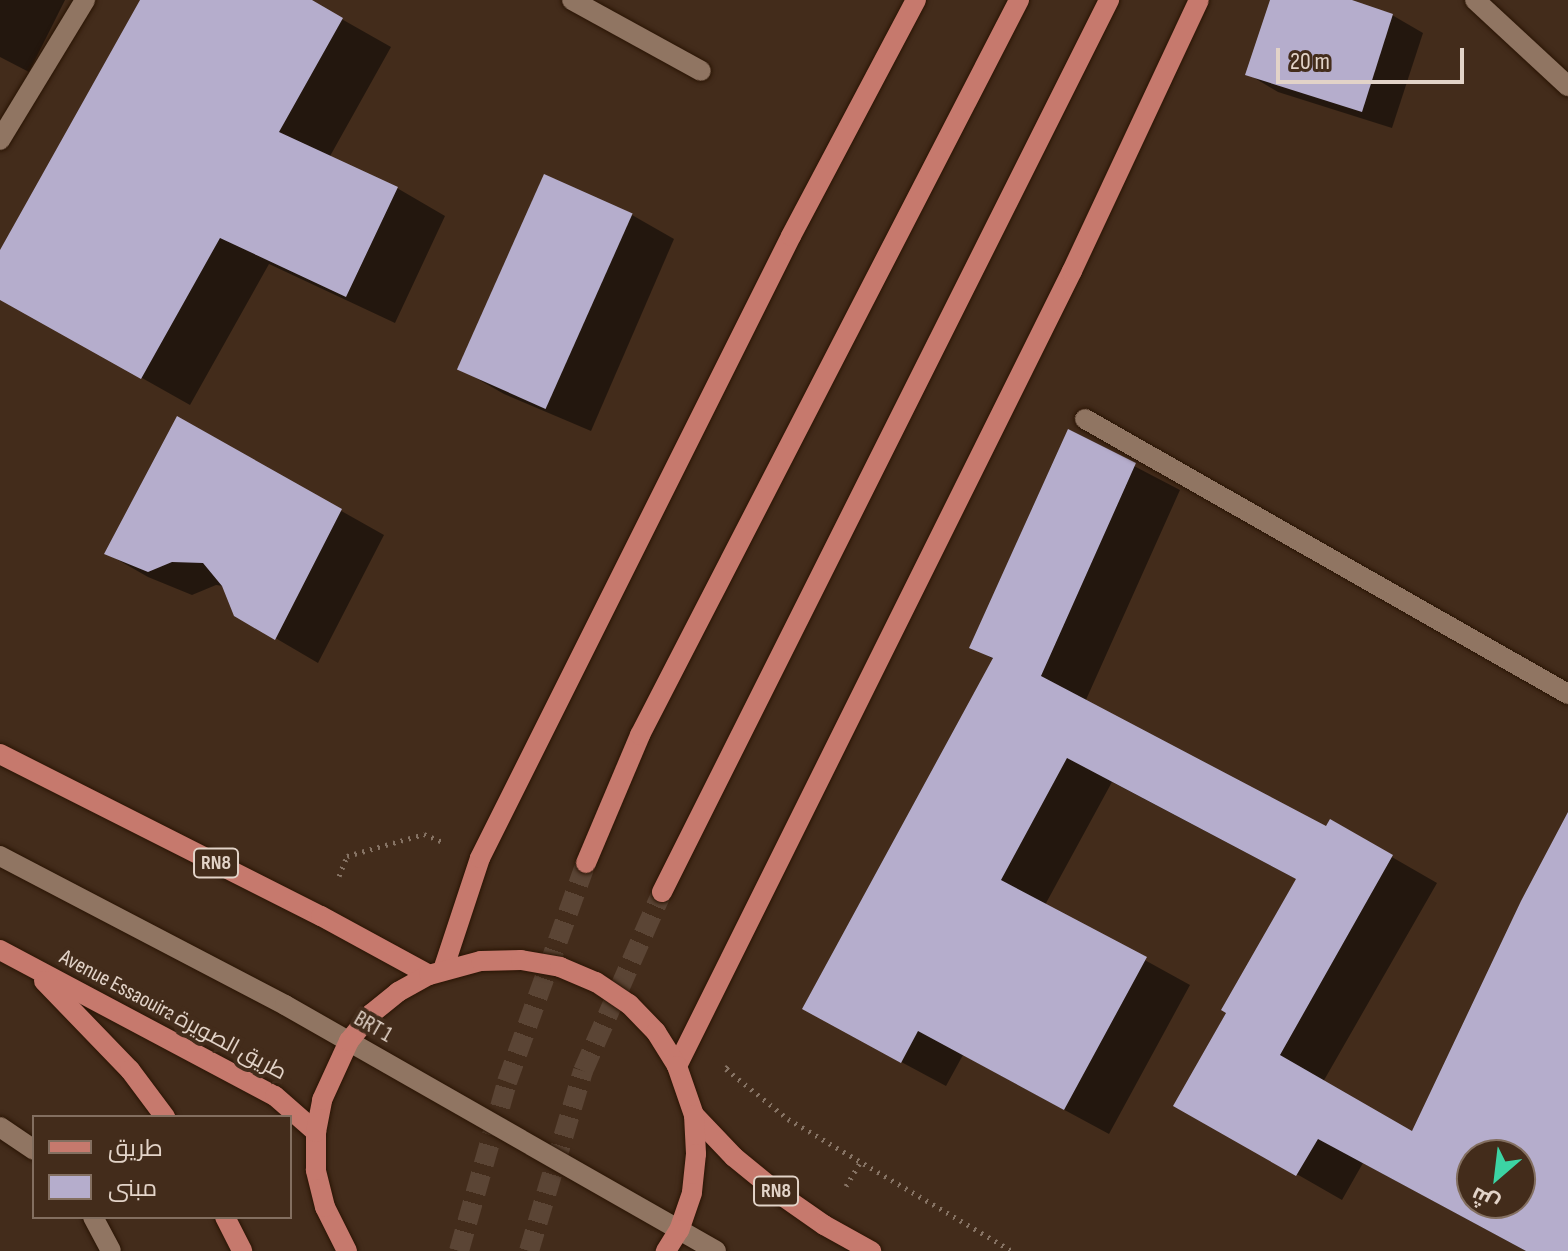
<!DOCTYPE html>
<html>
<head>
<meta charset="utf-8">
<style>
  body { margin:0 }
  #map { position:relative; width:1568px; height:1251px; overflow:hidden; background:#432c1b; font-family:"Sofia Sans Condensed",Cairo,sans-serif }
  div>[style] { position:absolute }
  .shadow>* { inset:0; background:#0007 }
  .building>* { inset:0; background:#b5adcc; transform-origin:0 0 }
  .primary-tunnel>* { height:20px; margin-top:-10px; transform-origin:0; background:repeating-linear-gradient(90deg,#5b4535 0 20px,transparent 0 30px) }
  .path>* { height:5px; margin-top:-2.5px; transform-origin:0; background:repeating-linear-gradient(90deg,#867364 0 2px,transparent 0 8px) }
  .roads { filter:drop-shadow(0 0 2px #291404) drop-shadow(0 0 2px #291404) }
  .lane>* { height:20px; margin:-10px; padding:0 10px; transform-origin:10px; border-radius:10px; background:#907562 }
  .street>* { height:20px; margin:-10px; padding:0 10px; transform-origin:10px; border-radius:10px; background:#907562 }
  .primary>* { height:20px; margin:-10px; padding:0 10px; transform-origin:10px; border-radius:10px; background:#c6796d }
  span { translate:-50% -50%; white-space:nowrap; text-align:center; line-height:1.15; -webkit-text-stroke:8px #432c1b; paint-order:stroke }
  .shield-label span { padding:2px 6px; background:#432c1b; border:2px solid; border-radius:6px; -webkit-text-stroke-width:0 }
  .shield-label { font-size:20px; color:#e2d3c8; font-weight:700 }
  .street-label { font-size:22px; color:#e2d3c8 }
  .legend { position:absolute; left:32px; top:1115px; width:260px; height:104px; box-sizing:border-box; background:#432c1b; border:2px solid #836f60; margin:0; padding:10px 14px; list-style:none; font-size:24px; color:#e2d3c8 }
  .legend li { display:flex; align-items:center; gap:16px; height:40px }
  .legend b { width:40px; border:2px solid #836f60 }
  .north { position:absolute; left:1456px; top:1139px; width:80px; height:80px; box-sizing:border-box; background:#432c1b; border:2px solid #836f60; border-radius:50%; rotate:208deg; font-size:22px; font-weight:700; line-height:32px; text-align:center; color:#e2d3c8 }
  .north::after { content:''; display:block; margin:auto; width:28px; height:36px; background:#3cd4a4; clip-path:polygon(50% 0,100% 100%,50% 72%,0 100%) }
  .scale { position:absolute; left:1276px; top:48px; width:188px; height:36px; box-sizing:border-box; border:4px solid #e2d3c8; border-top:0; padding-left:10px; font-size:24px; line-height:28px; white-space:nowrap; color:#e2d3c8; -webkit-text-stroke:6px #432c1b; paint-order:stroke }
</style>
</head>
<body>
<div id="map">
  <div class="shadow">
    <div style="clip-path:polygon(0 0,65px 0,29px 72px,0 57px)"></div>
    <div style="clip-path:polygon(142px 0,308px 0,391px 47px,329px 158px,397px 188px,445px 216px,395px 323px,269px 264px,190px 405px,0 298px,0 254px)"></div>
    <div style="clip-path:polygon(1272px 0,1345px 0,1392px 15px,1423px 33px,1392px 128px,1278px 92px,1248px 74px)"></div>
    <div style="clip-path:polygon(632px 215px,674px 239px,591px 431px,504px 394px,462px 370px)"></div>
    <div style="clip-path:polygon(178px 419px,384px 535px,318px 663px,236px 615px,224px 586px,216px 585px,192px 595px,148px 577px,106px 553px)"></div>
    <div style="clip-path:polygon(evenodd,1069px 432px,1180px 490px,1085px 702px,1327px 829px,1331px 822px,1437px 883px,1323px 1082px,1413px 1134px,1568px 840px,1568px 1251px,1526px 1251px,1363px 1163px,1342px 1200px,1176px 1105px,1298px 880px,1112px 782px,1045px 905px,1190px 985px,1109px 1134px,963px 1055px,946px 1086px,849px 1034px,995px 660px,972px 647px,1069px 432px,1472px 1155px,1520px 1155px,1520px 1203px,1472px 1203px,1472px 1155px)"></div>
  </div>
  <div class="building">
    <div style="clip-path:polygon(140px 0,312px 0,343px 18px,279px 132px,398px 187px,346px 297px,220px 238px,141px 379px,0 300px,0 250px)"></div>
    <div style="clip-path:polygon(1270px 0,1352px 0,1393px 14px,1362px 112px,1245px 75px)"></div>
    <div style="left:544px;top:174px;width:97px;height:214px;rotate:24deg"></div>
    <div style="clip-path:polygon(177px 416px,342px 509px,275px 640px,234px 616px,222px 586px,203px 563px,172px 562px,148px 572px,104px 554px)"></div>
    <div style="clip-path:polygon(evenodd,1068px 429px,1136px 463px,1041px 676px,1326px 826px,1330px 819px,1393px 855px,1280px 1055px,1412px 1131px,1521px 901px,1568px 812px,1568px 1251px,1526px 1251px,1318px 1139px,1296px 1176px,1173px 1106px,1226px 1013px,1221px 1010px,1296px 879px,1067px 758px,1001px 880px,1147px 957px,1064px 1110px,918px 1031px,901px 1063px,802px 1009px,993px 658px,969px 648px,1068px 429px,1472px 1155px,1520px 1155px,1520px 1203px,1472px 1203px,1472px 1155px)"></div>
  </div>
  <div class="primary-tunnel">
    <div style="left:459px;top:1251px;width:176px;rotate:-74.1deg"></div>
    <div style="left:507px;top:1082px;width:233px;rotate:-70.2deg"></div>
    <div style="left:529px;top:1251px;width:188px;rotate:-73.3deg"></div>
    <div style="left:583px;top:1071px;width:196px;rotate:-66.2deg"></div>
  </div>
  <div class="path">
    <div style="left:339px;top:876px;width:22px;rotate:-68deg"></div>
    <div style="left:347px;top:856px;width:80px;rotate:-15.9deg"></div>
    <div style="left:424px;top:834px;width:21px;rotate:23deg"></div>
    <div style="left:728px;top:1066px;width:4px;rotate:124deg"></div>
    <div style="left:726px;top:1069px;width:80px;rotate:38.9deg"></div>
    <div style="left:788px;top:1119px;width:260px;rotate:30.5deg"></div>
    <div style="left:846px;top:1186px;width:26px;rotate:-59deg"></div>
  </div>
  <div class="roads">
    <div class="lane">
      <div style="left:0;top:140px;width:164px;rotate:-58.7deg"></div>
      <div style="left:0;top:856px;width:322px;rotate:27.6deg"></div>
      <div style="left:285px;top:1005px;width:496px;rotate:29.7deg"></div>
    </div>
    <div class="street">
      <div style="left:572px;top:0;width:147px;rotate:28.8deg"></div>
      <div style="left:1475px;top:0;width:127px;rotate:42.8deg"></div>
      <div style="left:1085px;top:419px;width:556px;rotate:29.66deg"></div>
      <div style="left:0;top:1127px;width:41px;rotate:34.1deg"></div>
      <div style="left:93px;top:1217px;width:38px;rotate:62deg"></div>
    </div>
    <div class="primary">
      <div style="left:0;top:754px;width:360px;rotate:26.8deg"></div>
      <div style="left:321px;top:916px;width:123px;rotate:28.6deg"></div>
      <div style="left:586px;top:863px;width:139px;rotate:-67.1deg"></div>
      <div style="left:640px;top:735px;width:827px;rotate:-62.72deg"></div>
      <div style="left:662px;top:892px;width:998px;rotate:-63.38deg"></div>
      <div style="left:0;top:950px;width:311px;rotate:28deg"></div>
      <div style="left:275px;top:1096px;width:55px;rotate:41.3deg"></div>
      <div style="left:443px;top:970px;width:118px;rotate:-71.7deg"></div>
      <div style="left:480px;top:858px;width:695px;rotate:-63.43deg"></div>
      <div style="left:791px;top:236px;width:267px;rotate:-62.1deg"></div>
      <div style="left:44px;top:981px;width:124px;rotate:46deg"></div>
      <div style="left:130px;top:1070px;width:59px;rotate:53.3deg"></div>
      <div style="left:677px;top:1066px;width:888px;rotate:-63.58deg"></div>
      <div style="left:1072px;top:271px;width:299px;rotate:-64.9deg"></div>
      <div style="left:694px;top:1115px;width:58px;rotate:46.4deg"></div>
      <div style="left:734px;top:1157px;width:57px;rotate:39.3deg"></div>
      <div style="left:778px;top:1193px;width:56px;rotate:34.8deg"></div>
      <div style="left:824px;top:1225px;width:54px;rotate:29deg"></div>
      <div style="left:225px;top:1217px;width:38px;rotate:63deg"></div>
      <div style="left:347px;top:1251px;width:49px;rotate:-116.6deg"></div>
      <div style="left:325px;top:1207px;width:38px;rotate:-104deg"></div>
      <div style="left:316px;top:1170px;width:38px;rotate:-90deg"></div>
      <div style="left:316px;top:1132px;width:33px;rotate:-79deg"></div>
      <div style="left:322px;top:1100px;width:65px;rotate:-65.4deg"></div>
      <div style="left:349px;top:1041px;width:35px;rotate:-51deg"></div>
      <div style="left:371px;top:1014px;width:35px;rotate:-39deg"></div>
      <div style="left:398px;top:992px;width:35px;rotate:-29deg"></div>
      <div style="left:429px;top:975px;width:54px;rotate:-15.1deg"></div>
      <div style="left:481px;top:961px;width:40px;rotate:-1.4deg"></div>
      <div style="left:521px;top:960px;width:40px;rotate:10deg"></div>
      <div style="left:560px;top:967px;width:39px;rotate:23deg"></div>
      <div style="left:596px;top:982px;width:40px;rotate:34deg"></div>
      <div style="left:629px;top:1004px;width:39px;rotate:46deg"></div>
      <div style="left:656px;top:1032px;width:40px;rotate:58deg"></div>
      <div style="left:677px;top:1066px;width:52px;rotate:70.9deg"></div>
      <div style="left:694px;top:1115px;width:39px;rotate:87deg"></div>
      <div style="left:696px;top:1154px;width:39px;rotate:96deg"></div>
      <div style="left:692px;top:1193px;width:39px;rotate:109deg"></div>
      <div style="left:679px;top:1230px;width:25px;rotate:122deg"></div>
    </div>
  </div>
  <div class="shield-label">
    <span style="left:216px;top:863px">RN8</span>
    <span style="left:776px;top:1191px">RN8</span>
  </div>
  <div class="street-label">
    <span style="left:173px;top:1015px;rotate:28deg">Avenue Essaouira طريق الصويرة</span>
    <span style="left:373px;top:1027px;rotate:30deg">BRT 1</span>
  </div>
  <ul class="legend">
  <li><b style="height:10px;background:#c6796d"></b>طريق</li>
  <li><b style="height:22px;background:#b5adcc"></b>مبنى</li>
  </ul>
  <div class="north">ش</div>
  <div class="scale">20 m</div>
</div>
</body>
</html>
